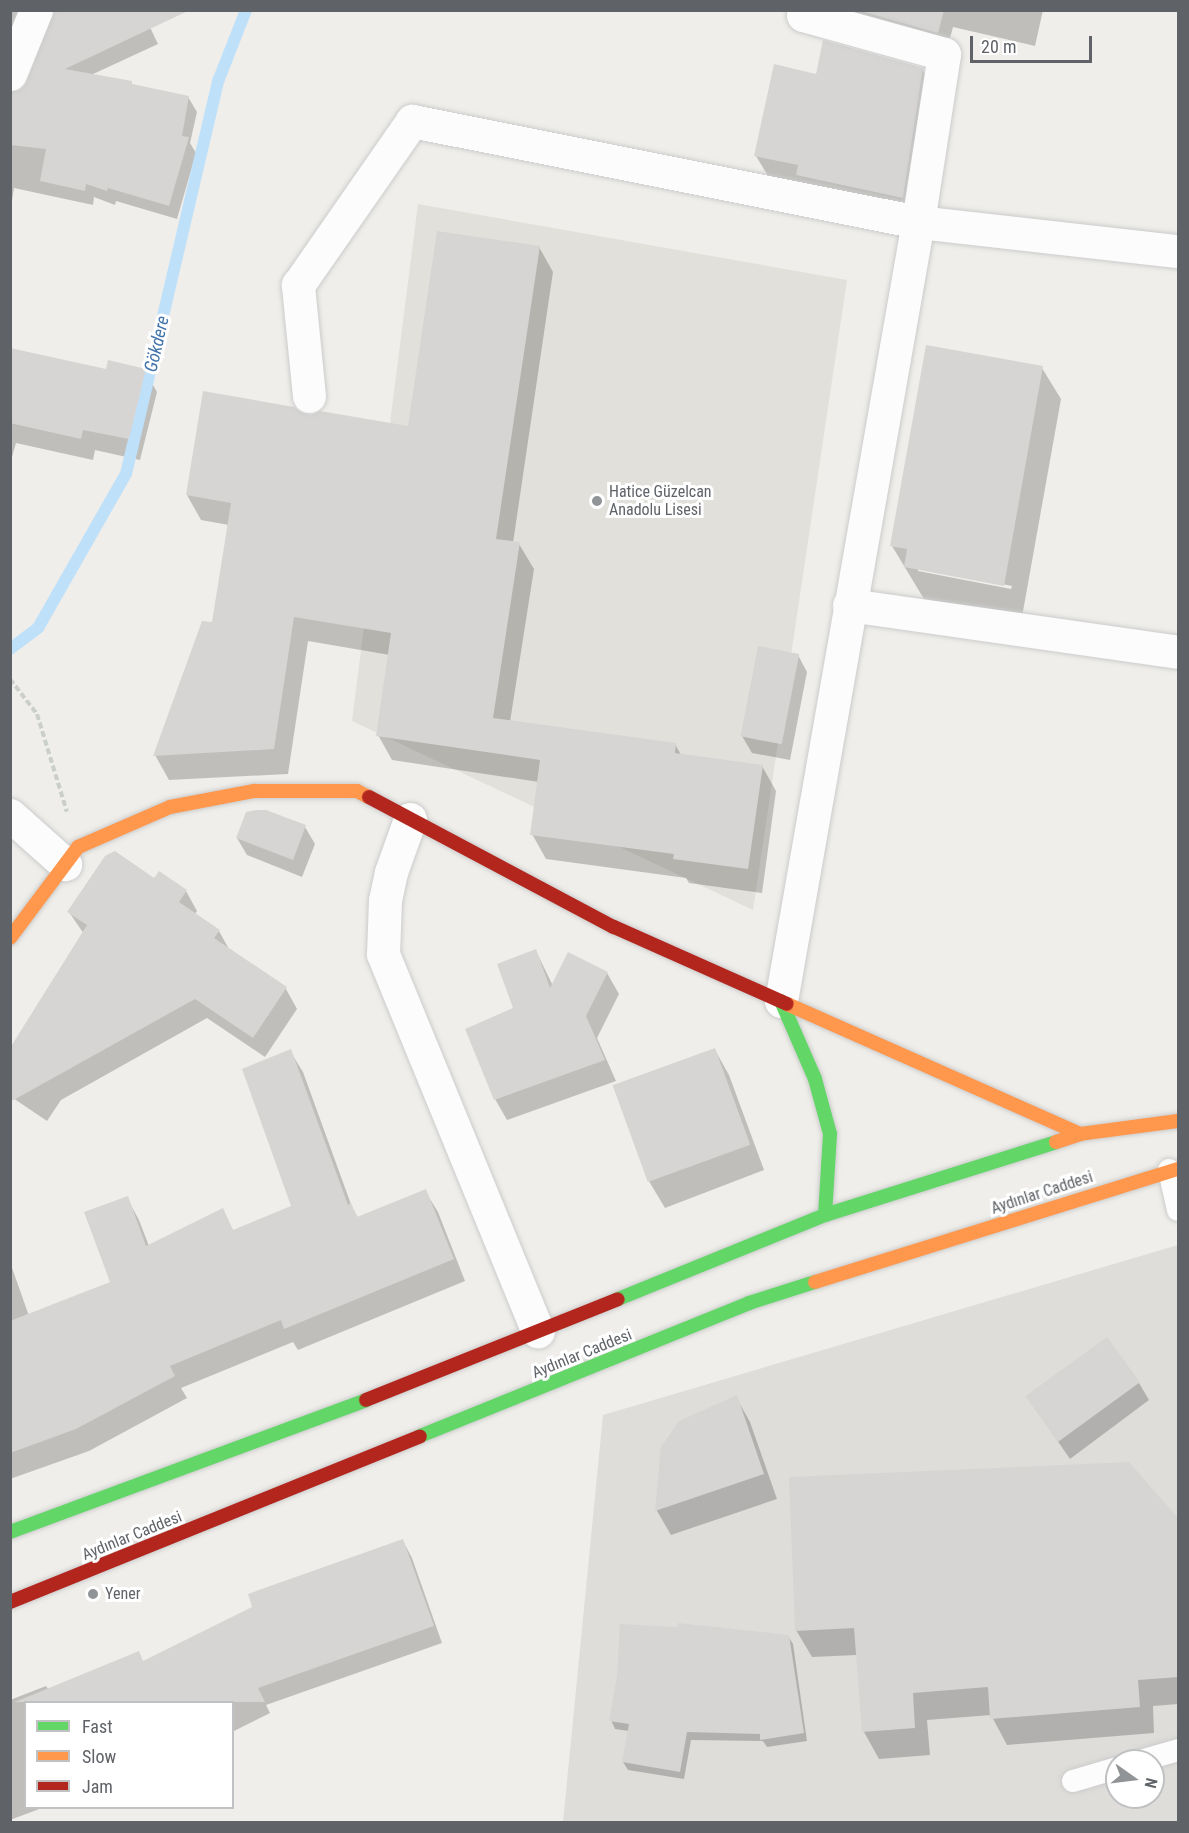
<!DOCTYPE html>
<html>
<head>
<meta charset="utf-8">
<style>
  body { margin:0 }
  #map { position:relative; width:1189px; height:1833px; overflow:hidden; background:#efeeea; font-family:"Roboto Condensed",sans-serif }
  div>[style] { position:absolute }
  .industrial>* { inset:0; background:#dfddda }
  .education>* { inset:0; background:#e2e0da }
  .shadow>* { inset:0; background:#0003 }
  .stream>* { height:12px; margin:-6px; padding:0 6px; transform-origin:6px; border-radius:6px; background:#bfe0f9 }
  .building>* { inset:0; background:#d6d5d3; transform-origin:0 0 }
  .path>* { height:4px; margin-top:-2px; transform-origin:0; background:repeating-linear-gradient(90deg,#cacfcc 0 6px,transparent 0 9px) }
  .roads { filter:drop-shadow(0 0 2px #cbcccc) drop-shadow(0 0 2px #cbcccc) }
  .lane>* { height:22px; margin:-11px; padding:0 11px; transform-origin:11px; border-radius:11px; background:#fdfcfc }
  .street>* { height:33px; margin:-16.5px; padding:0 16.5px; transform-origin:16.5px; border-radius:16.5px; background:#fdfcfc }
  .fast>* { height:14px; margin:-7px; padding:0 7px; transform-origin:7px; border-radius:7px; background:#63d668 }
  .slow>* { height:14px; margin:-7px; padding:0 7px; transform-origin:7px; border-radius:7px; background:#ff974d }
  .jam>* { height:14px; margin:-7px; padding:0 7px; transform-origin:7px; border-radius:7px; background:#b3261e }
  .dots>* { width:16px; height:16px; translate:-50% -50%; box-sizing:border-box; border:3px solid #fff; border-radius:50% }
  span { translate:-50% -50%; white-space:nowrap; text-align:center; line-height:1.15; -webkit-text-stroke:6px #fff; paint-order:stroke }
  .poi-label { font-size:16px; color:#5f6368 }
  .left { translate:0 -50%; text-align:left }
  .street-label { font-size:16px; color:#5f6368 }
  .water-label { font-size:18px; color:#4174aa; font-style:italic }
  .frame { position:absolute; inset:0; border:12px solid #5f6368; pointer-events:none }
  .legend { position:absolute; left:24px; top:1701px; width:210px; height:108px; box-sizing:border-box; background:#fff; border:2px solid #bfc1c3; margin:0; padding:8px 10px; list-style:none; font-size:18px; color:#5f6368 }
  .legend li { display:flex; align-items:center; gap:12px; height:30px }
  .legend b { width:30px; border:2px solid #bfc1c3 }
  .north { position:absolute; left:1105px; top:1749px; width:60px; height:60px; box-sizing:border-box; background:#fff; border:2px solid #bfc1c3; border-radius:50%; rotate:104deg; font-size:16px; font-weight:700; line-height:24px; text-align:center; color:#5f6368 }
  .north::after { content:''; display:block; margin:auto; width:21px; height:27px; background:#919496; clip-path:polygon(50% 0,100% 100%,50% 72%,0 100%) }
  .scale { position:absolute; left:970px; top:36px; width:122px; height:27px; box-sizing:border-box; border:3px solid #5f6368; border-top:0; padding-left:8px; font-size:18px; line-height:21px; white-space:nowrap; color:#5f6368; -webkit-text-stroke:4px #fff; paint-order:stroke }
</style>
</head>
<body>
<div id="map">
  <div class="industrial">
    <div style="clip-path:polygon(evenodd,1178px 1245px,1178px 1822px,563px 1822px,603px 1415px,1178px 1245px,1117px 1761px,1153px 1761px,1153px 1797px,1117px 1797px,1117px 1761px)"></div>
  </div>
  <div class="education">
    <div style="clip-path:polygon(418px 204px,847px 280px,753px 910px,352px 721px)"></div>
  </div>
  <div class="shadow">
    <div style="clip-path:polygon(10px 10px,32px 10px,10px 57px)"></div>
    <div style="clip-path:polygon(837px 10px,1043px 10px,1035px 46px,953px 27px,947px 49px)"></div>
    <div style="clip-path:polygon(53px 21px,148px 23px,158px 44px,91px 75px,188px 97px,197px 112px,190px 143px,196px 153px,177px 219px,116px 201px,115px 205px,94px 197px,93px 205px,14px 188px,10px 213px,10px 94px,23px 90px)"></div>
    <div style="clip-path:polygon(922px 69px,934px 90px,914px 218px,768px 176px,756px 156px,817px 75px)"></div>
    <div style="clip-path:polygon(539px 247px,553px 272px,513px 543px,519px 544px,534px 569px,510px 722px,675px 744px,681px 755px,762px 766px,776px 791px,762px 893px,689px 883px,686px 878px,546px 859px,532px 834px,539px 782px,392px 760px,378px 735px,390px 655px,308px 641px,288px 774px,169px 780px,155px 755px,213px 624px,229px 525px,201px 520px,187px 495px,301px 415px,409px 428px)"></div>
    <div style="clip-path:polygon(10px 349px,107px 370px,145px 370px,157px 392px,140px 460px,95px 450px,93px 460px,16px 443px,10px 464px)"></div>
    <div style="clip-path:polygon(evenodd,1042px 368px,1061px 399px,1022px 617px,924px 599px,892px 546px,1042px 368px,918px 568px,1012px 586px,1011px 589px,918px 571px,918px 568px)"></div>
    <div style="clip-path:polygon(798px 655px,807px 672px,790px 760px,752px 753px,742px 736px)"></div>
    <div style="clip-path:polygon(305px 827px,315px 844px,302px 877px,247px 855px,237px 838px)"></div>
    <div style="clip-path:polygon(154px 880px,186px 891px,197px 911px,195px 914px,219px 931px,230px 951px,286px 989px,297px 1009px,265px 1057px,207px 1018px,61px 1100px,47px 1121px,10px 1096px,84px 934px,69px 912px)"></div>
    <div style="clip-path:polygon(536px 951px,553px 986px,607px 973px,619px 994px,597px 1038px,616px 1081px,507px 1120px,495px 1099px,515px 1009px)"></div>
    <div style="clip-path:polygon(715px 1050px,729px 1075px,764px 1170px,665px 1208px,650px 1183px,615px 1088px)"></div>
    <div style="clip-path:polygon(290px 1051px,303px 1072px,352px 1207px,358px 1218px,425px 1191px,438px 1212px,465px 1281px,298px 1350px,293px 1342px,181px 1388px,187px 1398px,89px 1451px,10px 1479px,10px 1262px,29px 1316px,112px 1282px,127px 1198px,139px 1220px,149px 1246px,222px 1210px,234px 1232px,293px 1207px)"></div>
    <div style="clip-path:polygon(1139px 1383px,1149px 1400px,1070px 1459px,1028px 1398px)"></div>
    <div style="clip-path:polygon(736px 1397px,750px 1422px,777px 1499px,671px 1535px,657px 1511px,663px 1447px)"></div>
    <div style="clip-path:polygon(1178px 1522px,1178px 1704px,1153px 1706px,1154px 1733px,1007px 1745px,991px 1715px,927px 1720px,930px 1755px,879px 1759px,864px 1732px,857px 1655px,812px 1657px,796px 1630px)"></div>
    <div style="clip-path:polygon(403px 1541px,412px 1558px,442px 1643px,266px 1705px,270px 1713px,232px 1732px,232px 1702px,26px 1702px,26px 1808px,42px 1808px,10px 1820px,10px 1700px,46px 1686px,48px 1689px,143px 1662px)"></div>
    <div style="clip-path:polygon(679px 1624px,788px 1636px,793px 1644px,807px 1741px,767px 1747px,763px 1741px,691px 1740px,684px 1779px,628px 1770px,623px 1762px,629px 1731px,615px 1729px,611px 1720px,679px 1629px)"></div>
  </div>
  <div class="stream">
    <div style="left:10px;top:649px;width:35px;rotate:-37deg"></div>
    <div style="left:38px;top:628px;width:177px;rotate:-60.3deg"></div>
    <div style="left:126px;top:474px;width:406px;rotate:-76.8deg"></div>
    <div style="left:219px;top:79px;width:74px;rotate:-68.6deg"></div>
  </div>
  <div class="building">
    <div style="clip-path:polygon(54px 10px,190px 10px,65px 69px,132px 81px,132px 84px,189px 96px,182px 136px,189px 137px,169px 206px,108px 188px,107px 191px,86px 184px,85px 191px,40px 181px,46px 149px,10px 145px,10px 92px,21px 89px,27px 81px)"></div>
    <div style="clip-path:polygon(857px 10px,944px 10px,938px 33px)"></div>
    <div style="clip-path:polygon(823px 40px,923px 68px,903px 198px,796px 175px,798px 165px,754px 156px,774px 64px,816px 74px)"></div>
    <div style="clip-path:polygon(437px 231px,540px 246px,496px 539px,520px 542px,493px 718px,676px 743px,675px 753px,763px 765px,748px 869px,673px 859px,674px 854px,530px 835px,540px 760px,376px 736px,391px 633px,294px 617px,274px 749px,153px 756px,202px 621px,212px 622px,231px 503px,186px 495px,203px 391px,294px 407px,302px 413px,311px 415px,320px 411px,408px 426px)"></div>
    <div style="clip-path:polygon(926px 345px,1043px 366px,1004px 586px,904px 567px,907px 549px,890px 546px)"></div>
    <div style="clip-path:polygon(10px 348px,106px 369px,108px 360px,146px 369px,129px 439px,83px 430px,81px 439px,10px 423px)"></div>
    <div style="left:758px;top:646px;width:42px;height:92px;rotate:11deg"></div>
    <div style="clip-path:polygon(256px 810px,266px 810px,306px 825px,293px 860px,236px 838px,246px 812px)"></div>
    <div style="clip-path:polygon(115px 851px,154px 878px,159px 871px,187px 890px,179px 902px,220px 930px,214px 938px,287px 987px,253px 1038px,195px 999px,10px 1102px,10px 1048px,87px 925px,67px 912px,105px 856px)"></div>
    <div style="clip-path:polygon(536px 949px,550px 988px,568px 952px,608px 972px,586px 1016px,605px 1060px,494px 1100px,465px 1029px,513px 1008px,497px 964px)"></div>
    <div style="left:715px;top:1048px;width:103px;height:109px;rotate:70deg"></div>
    <div style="clip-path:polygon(291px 1049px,348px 1205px,351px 1203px,357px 1217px,426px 1189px,454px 1259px,284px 1329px,281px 1320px,170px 1366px,175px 1376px,76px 1429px,10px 1453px,10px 1321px,110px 1282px,84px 1212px,128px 1196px,146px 1246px,223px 1208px,233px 1230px,291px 1206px,242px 1069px)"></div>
    <div style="left:1107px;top:1337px;width:56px;height:101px;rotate:54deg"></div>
    <div style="clip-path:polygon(737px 1395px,764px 1474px,655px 1511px,661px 1447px,679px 1421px)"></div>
    <div style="clip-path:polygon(1129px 1462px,1179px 1519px,1179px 1677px,1138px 1680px,1140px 1707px,990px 1719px,988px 1687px,913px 1693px,915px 1728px,862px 1732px,854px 1628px,795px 1631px,789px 1477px)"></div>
    <div style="clip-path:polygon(403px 1539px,434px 1626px,258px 1688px,265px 1702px,15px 1702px,139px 1651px,143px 1661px,252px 1607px,248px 1594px)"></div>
    <div style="clip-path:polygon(678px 1623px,789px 1635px,804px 1733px,760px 1740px,760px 1734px,687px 1732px,680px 1772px,622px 1762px,629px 1724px,609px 1721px,617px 1676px,620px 1624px,678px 1627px)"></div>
  </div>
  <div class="path">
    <div style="left:10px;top:679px;width:44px;rotate:52.4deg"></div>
    <div style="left:37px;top:714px;width:102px;rotate:73deg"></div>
  </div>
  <div class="roads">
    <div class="lane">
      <div style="left:1169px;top:1170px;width:41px;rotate:77.3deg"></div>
      <div style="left:1140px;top:1761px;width:40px;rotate:-16deg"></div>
      <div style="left:1073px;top:1781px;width:46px;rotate:-16.5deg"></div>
    </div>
    <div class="street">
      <div style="left:10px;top:74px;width:69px;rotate:-67.9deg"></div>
      <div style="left:309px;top:396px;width:112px;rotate:-95.7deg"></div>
      <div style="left:298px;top:285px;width:200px;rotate:-55.2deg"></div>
      <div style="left:412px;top:121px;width:516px;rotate:11.29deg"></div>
      <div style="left:918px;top:222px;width:262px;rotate:6.4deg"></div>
      <div style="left:849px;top:605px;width:332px;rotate:8.1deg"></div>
      <div style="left:10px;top:815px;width:74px;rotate:41.7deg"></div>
      <div style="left:410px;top:819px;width:56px;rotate:109.7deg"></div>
      <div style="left:391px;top:872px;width:29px;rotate:102deg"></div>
      <div style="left:385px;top:900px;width:54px;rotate:92.1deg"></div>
      <div style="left:383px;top:954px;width:408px;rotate:67.7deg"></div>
      <div style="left:781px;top:1001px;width:791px;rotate:-80.03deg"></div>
      <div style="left:918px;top:222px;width:170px;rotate:-81.2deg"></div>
      <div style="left:944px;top:54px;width:146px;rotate:-164.5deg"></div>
      <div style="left:803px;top:15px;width:5px;rotate:-68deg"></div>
    </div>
    <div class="fast">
      <div style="left:781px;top:1001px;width:85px;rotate:66.4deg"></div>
      <div style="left:815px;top:1079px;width:57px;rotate:74.7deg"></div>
      <div style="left:830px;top:1134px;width:81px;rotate:93.5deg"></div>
      <div style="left:618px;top:1299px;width:223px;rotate:-22.1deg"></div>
      <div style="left:825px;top:1215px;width:242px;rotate:-17.5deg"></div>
      <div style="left:420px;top:1436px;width:355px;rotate:-22deg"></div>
      <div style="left:749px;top:1303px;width:69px;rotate:-17.7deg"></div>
      <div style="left:10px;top:1532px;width:380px;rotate:-20.3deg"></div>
    </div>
    <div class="slow">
      <div style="left:10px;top:938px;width:114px;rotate:-53.2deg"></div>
      <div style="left:78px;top:847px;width:100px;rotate:-23.5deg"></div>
      <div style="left:170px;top:807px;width:86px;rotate:-10.8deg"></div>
      <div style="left:254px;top:791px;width:103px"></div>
      <div style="left:357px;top:791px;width:13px;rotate:27deg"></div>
      <div style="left:787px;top:1004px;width:321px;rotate:23.9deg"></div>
      <div style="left:1056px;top:1142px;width:25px;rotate:-18deg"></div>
      <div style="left:1080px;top:1134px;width:99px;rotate:-7.6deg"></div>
      <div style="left:815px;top:1282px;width:380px;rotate:-17.3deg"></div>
    </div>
    <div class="jam">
      <div style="left:369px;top:797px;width:277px;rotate:28deg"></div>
      <div style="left:614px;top:927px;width:189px;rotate:24deg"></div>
      <div style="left:366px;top:1400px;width:271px;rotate:-21.8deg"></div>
      <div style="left:10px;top:1602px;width:442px;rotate:-22deg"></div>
    </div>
  </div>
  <div class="dots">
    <div style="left:597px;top:501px;background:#919496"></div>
    <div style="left:93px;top:1594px;background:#919496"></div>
  </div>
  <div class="poi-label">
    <span class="left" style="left:609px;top:501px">Hatice Güzelcan<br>Anadolu Lisesi</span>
    <span class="left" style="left:105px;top:1594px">Yener</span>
  </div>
  <div class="street-label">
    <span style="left:1042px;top:1193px;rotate:-18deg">Aydınlar Caddesi</span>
    <span style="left:582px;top:1354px;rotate:-22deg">Aydınlar Caddesi</span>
    <span style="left:132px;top:1536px;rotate:-22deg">Aydınlar Caddesi</span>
  </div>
  <div class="water-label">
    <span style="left:157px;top:344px;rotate:-77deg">Gökdere</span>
  </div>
  <div class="frame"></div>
  <ul class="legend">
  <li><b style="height:8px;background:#63d668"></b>Fast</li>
  <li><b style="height:8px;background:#ff974d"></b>Slow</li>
  <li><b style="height:8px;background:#b3261e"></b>Jam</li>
  </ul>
  <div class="north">N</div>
  <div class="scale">20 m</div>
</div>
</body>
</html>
